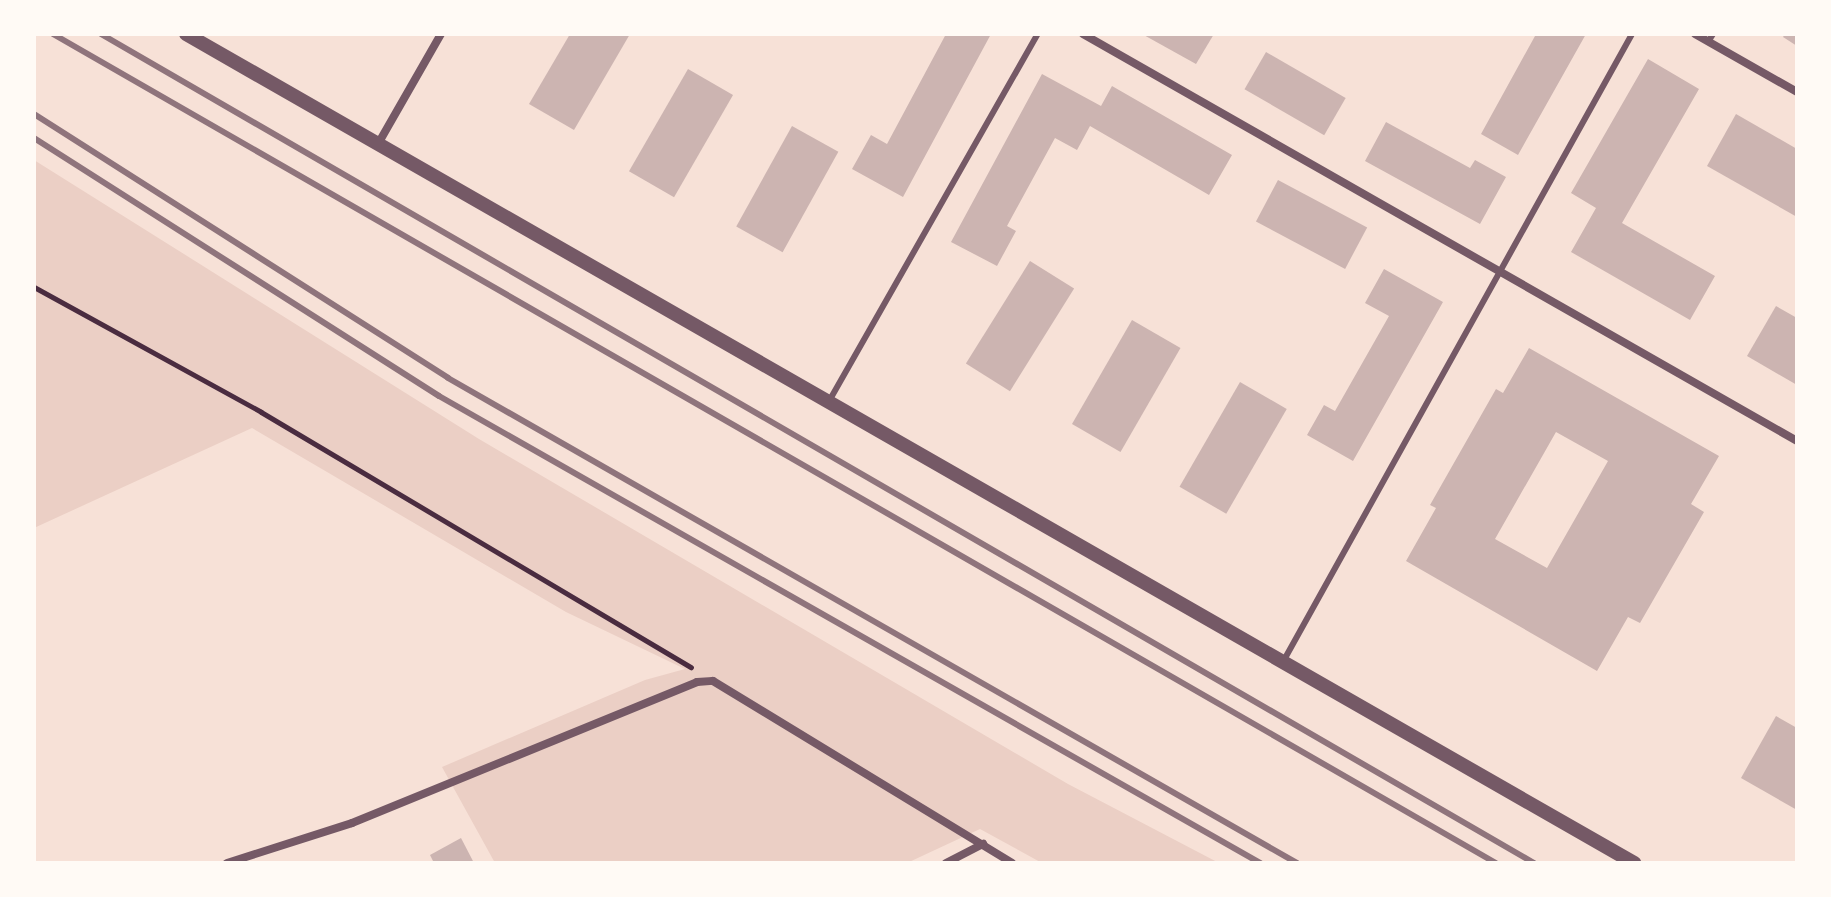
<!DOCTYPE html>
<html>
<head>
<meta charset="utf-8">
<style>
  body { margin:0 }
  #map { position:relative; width:1831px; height:897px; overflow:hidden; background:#f7e1d7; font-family:"Sofia Sans Condensed",sans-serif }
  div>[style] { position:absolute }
  .green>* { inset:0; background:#ebcfc5 }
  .building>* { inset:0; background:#ccb4b1; transform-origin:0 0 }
  .path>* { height:5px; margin:-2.5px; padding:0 2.5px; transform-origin:2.5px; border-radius:2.5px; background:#4a2c40 }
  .service>* { height:6px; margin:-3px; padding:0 3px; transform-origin:3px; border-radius:3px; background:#755966 }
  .minor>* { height:8px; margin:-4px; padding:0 4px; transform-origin:4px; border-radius:4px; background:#755966 }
  .tertiary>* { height:14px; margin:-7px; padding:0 7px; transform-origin:7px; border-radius:7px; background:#755966 }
  .rail>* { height:6px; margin:-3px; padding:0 3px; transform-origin:3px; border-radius:3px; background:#8f747c }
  span { translate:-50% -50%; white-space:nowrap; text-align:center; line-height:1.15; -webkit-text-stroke:6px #fffaf5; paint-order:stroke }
  .frame { position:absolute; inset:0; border:36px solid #fffaf5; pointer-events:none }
</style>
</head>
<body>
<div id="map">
  <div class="green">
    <div style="clip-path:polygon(34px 160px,479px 439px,1068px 784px,1219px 863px,1042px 863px,980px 829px,907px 863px,495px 863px,442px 767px,645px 680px,685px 669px,566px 612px,252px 428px,34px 528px)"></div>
  </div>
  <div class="building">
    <div style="clip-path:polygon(570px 34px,630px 34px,574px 130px,529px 104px)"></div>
    <div style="clip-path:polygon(946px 34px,991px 34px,903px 197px,852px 169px,871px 135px,887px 144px)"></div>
    <div style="clip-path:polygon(1142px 34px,1214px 34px,1196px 64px)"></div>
    <div style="clip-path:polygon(1532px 34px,1586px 34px,1518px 155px,1481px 134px,1535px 36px)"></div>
    <div style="clip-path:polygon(1785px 34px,1797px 34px,1797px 46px,1783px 37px)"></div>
    <div style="left:1266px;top:52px;width:92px;height:43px;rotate:30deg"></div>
    <div style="clip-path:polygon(1648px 59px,1699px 89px,1622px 223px,1715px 276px,1690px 320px,1571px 252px,1596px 208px,1571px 193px)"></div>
    <div style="left:688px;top:69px;width:52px;height:118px;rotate:30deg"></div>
    <div style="clip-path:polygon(1042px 74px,1101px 106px,1112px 86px,1232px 155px,1209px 195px,1090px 126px,1077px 150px,1055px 138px,1007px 226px,1016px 231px,997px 266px,951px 242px)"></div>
    <div style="clip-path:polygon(1736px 114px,1797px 149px,1797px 217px,1707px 166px)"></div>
    <div style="clip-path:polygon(1386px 122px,1470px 168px,1475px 160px,1506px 177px,1480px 224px,1365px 161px)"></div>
    <div style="left:792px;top:126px;width:53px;height:115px;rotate:29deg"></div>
    <div style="left:1278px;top:180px;width:101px;height:47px;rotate:28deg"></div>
    <div style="left:1030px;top:261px;width:52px;height:121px;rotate:32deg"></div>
    <div style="clip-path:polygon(1384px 269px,1443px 302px,1353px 461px,1307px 435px,1324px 405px,1335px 411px,1389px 316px,1365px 303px)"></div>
    <div style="clip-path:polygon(1776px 306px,1797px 318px,1797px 385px,1747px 356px)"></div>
    <div style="left:1132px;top:320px;width:56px;height:120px;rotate:30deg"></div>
    <div style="clip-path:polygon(evenodd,1529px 348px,1719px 456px,1691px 504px,1704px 512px,1640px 623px,1628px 617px,1597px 671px,1406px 561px,1436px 508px,1430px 505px,1496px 389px,1503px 393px,1529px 348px,1556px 432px,1608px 461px,1547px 568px,1495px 539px,1556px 432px)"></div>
    <div style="left:1240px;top:382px;width:54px;height:121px;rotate:30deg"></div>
    <div style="clip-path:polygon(1776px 716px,1797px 728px,1797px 810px,1741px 778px)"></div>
    <div style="clip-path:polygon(461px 838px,474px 863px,434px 863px,430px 855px)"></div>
  </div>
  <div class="path">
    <div style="left:34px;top:287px;width:259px;rotate:28.8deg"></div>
    <div style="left:261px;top:412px;width:500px;rotate:30.7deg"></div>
  </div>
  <div class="service">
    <div style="left:1708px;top:42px;width:9px;rotate:-58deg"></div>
    <div style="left:828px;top:403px;width:425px;rotate:-60.4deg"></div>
    <div style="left:1284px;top:660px;width:716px;rotate:-60.93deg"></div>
  </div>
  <div class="minor">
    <div style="left:1083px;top:34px;width:822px;rotate:29.68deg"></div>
    <div style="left:1695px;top:34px;width:117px;rotate:29.6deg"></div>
    <div style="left:378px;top:144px;width:127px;rotate:-60.2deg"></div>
    <div style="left:227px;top:863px;width:131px;rotate:-17.7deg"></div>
    <div style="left:352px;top:823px;width:373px;rotate:-22.2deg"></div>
    <div style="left:697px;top:682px;width:16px;rotate:-4deg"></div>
    <div style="left:713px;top:681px;width:350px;rotate:31.3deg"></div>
    <div style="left:946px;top:863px;width:42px;rotate:-27.2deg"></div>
  </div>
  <div class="tertiary">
    <div style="left:186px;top:34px;width:1669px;rotate:29.79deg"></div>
  </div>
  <div class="rail">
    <div style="left:53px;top:34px;width:1664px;rotate:29.88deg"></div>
    <div style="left:101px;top:34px;width:1656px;rotate:30.05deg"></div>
    <div style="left:34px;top:114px;width:491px;rotate:32.5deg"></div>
    <div style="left:448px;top:378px;width:978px;rotate:29.74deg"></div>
    <div style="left:34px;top:138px;width:480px;rotate:32.5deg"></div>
    <div style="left:439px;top:396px;width:945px;rotate:29.63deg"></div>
  </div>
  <div class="frame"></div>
</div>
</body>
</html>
